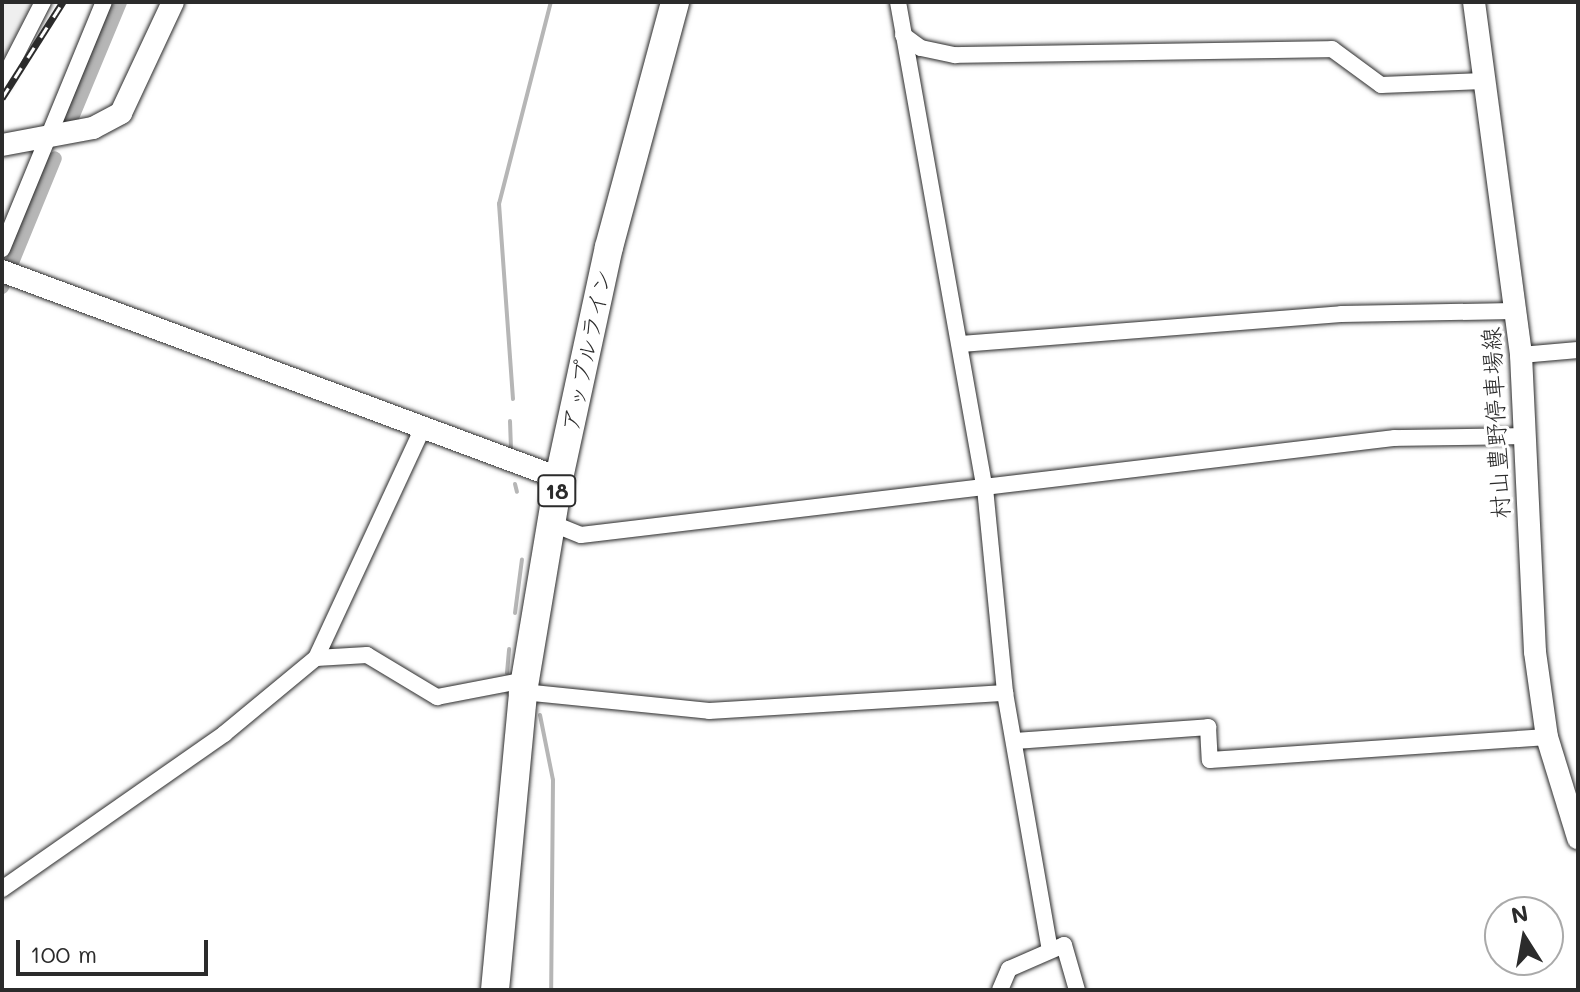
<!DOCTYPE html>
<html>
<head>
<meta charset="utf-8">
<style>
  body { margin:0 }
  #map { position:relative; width:1580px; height:992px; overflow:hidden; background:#fff; font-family:Mali,"Klee One",sans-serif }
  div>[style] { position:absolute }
  .built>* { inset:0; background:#efefef }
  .stream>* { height:4px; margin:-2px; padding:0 2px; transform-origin:2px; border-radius:2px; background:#b6b6b6 }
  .canal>* { height:14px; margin:-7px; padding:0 7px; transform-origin:7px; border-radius:7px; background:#b6b6b6 }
  .roads { filter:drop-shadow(0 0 2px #2b2b2b) drop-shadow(0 0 2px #2b2b2b) }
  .street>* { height:16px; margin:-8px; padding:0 8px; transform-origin:8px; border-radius:8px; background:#fff }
  .secondary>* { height:22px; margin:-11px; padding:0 11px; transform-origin:11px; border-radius:11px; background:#fff }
  .highway>* { height:28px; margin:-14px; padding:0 14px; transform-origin:14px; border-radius:14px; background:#fff }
  .rail>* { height:7px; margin-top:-3.5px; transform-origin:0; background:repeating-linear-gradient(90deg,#fff 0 12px,#2b2b2b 0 24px); box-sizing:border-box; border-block:2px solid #2b2b2b }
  span { translate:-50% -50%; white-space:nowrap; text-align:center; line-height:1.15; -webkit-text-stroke:6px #fff; paint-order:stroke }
  .shield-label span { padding:2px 6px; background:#fff; border:2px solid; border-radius:6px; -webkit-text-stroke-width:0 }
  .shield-label { font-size:22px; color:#2b2b2b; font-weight:700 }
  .street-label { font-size:24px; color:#2b2b2b }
  .frame { position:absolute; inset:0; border:4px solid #2b2b2b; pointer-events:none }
  .north { position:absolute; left:1484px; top:896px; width:80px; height:80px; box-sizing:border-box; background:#fff; border:2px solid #aaa; border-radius:50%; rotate:349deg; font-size:22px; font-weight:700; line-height:32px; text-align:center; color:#2b2b2b }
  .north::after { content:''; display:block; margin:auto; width:28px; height:36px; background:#2b2b2b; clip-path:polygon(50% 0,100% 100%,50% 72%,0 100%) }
  .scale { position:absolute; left:16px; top:940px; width:192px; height:36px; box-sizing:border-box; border:4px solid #2b2b2b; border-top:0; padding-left:10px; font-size:24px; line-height:28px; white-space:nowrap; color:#2b2b2b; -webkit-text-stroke:6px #fff; paint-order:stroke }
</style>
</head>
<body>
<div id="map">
  <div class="built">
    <div style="clip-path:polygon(2px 2px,33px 2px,2px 61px)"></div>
  </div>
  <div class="stream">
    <div style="left:513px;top:399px;width:196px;rotate:-94.1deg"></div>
    <div style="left:499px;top:204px;width:209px;rotate:-75.6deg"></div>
    <div style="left:510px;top:421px;width:30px;rotate:88deg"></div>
    <div style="left:515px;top:484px;width:8px;rotate:76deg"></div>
    <div style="left:515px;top:613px;width:54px;rotate:-82.6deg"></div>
    <div style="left:507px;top:673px;width:24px;rotate:-85deg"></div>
    <div style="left:540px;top:715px;width:66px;rotate:78.7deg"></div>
    <div style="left:553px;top:780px;width:210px;rotate:90.5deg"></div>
  </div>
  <div class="canal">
    <div style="left:71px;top:120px;width:128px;rotate:-67.4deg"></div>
    <div style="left:2px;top:287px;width:139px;rotate:-67.7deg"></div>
  </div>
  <div class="roads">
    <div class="street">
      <div style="left:898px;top:2px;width:494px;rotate:79.9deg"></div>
      <div style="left:985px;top:488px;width:206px;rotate:84.4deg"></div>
      <div style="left:1005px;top:693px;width:256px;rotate:80.1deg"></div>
      <div style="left:903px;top:35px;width:22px;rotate:36deg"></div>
      <div style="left:921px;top:48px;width:35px;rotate:12deg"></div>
      <div style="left:955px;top:55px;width:377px;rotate:-0.9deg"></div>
      <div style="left:1332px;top:49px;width:61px;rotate:36.3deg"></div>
      <div style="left:1381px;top:85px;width:103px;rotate:-2.2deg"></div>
      <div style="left:2px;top:82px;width:90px;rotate:-62.9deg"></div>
      <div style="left:2px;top:249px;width:267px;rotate:-67.6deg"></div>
      <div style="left:961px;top:344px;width:381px;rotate:-4.5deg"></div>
      <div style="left:1341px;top:314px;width:173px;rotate:-1deg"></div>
      <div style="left:1521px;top:355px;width:57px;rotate:-5deg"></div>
      <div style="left:551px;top:523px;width:32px;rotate:22deg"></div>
      <div style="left:581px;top:535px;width:820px;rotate:-6.8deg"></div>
      <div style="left:1395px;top:438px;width:127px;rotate:-0.9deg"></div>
      <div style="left:316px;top:658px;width:251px;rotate:-65.1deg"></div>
      <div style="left:523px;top:692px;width:187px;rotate:5.8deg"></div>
      <div style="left:709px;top:711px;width:297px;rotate:-3.5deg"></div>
      <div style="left:1015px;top:741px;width:194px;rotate:-4.1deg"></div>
      <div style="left:1208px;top:727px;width:33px;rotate:87deg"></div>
      <div style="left:1210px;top:760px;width:338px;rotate:-3.9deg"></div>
      <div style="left:2px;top:889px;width:271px;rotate:-34.9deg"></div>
      <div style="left:224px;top:734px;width:119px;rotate:-39.6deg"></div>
      <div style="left:316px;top:658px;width:51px;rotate:-3.4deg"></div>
      <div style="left:367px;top:655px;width:82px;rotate:31deg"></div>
      <div style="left:437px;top:697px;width:90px;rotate:-10.9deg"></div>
      <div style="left:1000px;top:990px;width:23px;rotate:-67deg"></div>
      <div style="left:1009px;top:969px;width:60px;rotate:-23.6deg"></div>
      <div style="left:1064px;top:945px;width:47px;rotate:73.9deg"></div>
    </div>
    <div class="secondary">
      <div style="left:1474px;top:2px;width:356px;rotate:82.4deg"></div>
      <div style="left:1521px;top:355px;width:297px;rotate:87.3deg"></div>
      <div style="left:1535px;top:652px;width:86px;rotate:82deg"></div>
      <div style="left:1547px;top:737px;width:106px;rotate:72.9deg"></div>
      <div style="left:2px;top:145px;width:93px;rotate:-10.6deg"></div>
      <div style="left:93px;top:128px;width:32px;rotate:-28deg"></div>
      <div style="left:121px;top:113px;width:123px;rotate:-64.9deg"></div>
      <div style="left:2px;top:271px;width:594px;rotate:20.39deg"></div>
    </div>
    <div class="highway">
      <div style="left:495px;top:990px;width:299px;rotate:-84.6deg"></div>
      <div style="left:523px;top:692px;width:217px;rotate:-80.5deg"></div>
      <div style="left:559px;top:478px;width:236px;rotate:-77.8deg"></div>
      <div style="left:609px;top:247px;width:254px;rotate:-74.9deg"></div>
    </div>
  </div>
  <div class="rail">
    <div style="left:2px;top:98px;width:114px;rotate:-57.6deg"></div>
  </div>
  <div class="shield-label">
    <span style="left:557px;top:491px">18</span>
  </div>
  <div class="street-label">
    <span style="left:586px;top:350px;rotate:-78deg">アップルライン</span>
    <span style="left:1495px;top:423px;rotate:-93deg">村山豊野停車場線</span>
  </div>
  <div class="frame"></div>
  <div class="north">N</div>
  <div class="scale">100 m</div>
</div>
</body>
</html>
